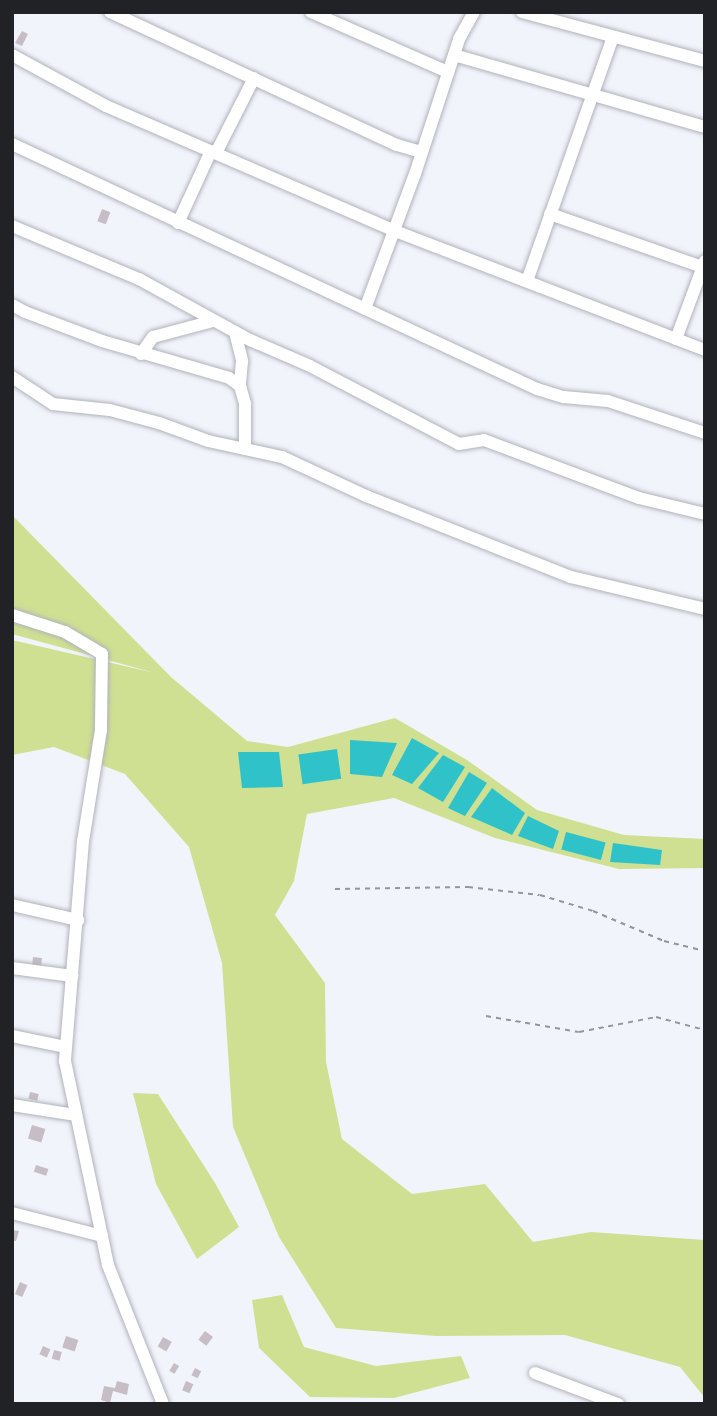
<!DOCTYPE html>
<html>
<head>
<meta charset="utf-8">
<style>
  body { margin:0 }
  #map { position:relative; width:717px; height:1416px; overflow:hidden; background:#f2f4fc; font-family:Georgia,serif }
  div>[style] { position:absolute }
  .green>* { inset:0; background:#cfe092 }
  .water>* { inset:0; background:#2fc2c9; transform-origin:0 0 }
  .building>* { inset:0; background:#c6bec4; transform-origin:0 0 }
  .path>* { height:2px; margin-top:-1px; transform-origin:0; background:repeating-linear-gradient(90deg,#94959b 0 5px,transparent 0 10px) }
  .roads { filter:drop-shadow(0 0 2px #b0b2ba) drop-shadow(0 0 2px #b0b2ba) }
  .minor>* { height:12px; margin:-6px; padding:0 6px; transform-origin:6px; border-radius:6px; background:#fff }
  span { translate:-50% -50%; white-space:nowrap; text-align:center; line-height:1.15; -webkit-text-stroke:5px #f2f4fc; paint-order:stroke }
  .frame { position:absolute; inset:0; border:14px solid #212225; pointer-events:none }
</style>
</head>
<body>
<div id="map">
  <div class="green">
    <div style="clip-path:polygon(12px 515px,171px 677px,247px 741px,288px 747px,395px 718px,467px 760px,537px 810px,624px 835px,705px 839px,705px 868px,619px 869px,495px 838px,394px 798px,307px 814px,294px 881px,275px 915px,325px 983px,326px 1062px,342px 1139px,412px 1194px,485px 1184px,533px 1242px,591px 1232px,705px 1240px,705px 1398px,680px 1367px,565px 1335px,436px 1336px,336px 1328px,279px 1237px,233px 1127px,222px 963px,189px 847px,125px 774px,54px 747px,12px 755px,12px 640px,155px 673px,12px 634px)"></div>
    <div style="clip-path:polygon(133px 1093px,158px 1094px,215px 1183px,239px 1227px,197px 1259px,156px 1184px)"></div>
    <div style="clip-path:polygon(282px 1295px,304px 1347px,376px 1366px,461px 1356px,470px 1378px,394px 1398px,310px 1397px,259px 1348px,252px 1300px)"></div>
  </div>
  <div class="water">
    <div style="clip-path:polygon(412px 738px,439px 753px,412px 784px,392px 775px)"></div>
    <div style="clip-path:polygon(350px 740px,397px 743px,382px 777px,350px 774px)"></div>
    <div style="left:337px;top:749px;width:30px;height:39px;rotate:82deg"></div>
    <div style="clip-path:polygon(238px 752px,279px 752px,283px 787px,242px 788px)"></div>
    <div style="clip-path:polygon(443px 755px,465px 767px,443px 802px,418px 788px)"></div>
    <div style="clip-path:polygon(469px 772px,487px 783px,465px 816px,448px 808px)"></div>
    <div style="clip-path:polygon(492px 788px,525px 813px,512px 835px,471px 817px)"></div>
    <div style="clip-path:polygon(528px 816px,559px 831px,553px 849px,518px 836px)"></div>
    <div style="left:566px;top:832px;width:41px;height:18px;rotate:15deg"></div>
    <div style="clip-path:polygon(613px 843px,662px 850px,660px 865px,610px 862px)"></div>
  </div>
  <div class="building">
    <div style="clip-path:polygon(22px 31px,28px 34px,22px 46px,15px 43px)"></div>
    <div style="left:102px;top:209px;width:9px;height:13px;rotate:21deg"></div>
    <div style="left:33px;top:957px;width:9px;height:12px;rotate:6deg"></div>
    <div style="left:30px;top:1092px;width:9px;height:7px;rotate:13deg"></div>
    <div style="left:32px;top:1125px;width:14px;height:14px;rotate:17deg"></div>
    <div style="left:36px;top:1165px;width:13px;height:7px;rotate:18deg"></div>
    <div style="clip-path:polygon(12px 1230px,19px 1231px,16px 1241px,12px 1241px)"></div>
    <div style="left:20px;top:1282px;width:8px;height:13px;rotate:23deg"></div>
    <div style="left:205px;top:1331px;width:10px;height:11px;rotate:37deg"></div>
    <div style="left:66px;top:1336px;width:13px;height:12px;rotate:18deg"></div>
    <div style="left:163px;top:1337px;width:10px;height:11px;rotate:29deg"></div>
    <div style="left:43px;top:1346px;width:8px;height:9px;rotate:23deg"></div>
    <div style="left:54px;top:1350px;width:8px;height:9px;rotate:14deg"></div>
    <div style="left:174px;top:1363px;width:6px;height:9px;rotate:31deg"></div>
    <div style="left:195px;top:1368px;width:7px;height:8px;rotate:27deg"></div>
    <div style="clip-path:polygon(117px 1381px,129px 1384px,127px 1395px,113px 1391px,110px 1403px,101px 1400px,104px 1386px,115px 1388px)"></div>
    <div style="left:186px;top:1381px;width:8px;height:10px;rotate:23deg"></div>
  </div>
  <div class="path">
    <div style="left:335px;top:889px;width:133px;rotate:-0.9deg"></div>
    <div style="left:468px;top:887px;width:72px;rotate:6.3deg"></div>
    <div style="left:540px;top:895px;width:55px;rotate:16.8deg"></div>
    <div style="left:593px;top:911px;width:77px;rotate:22.9deg"></div>
    <div style="left:664px;top:941px;width:42px;rotate:13.7deg"></div>
    <div style="left:486px;top:1016px;width:94px;rotate:9.8deg"></div>
    <div style="left:579px;top:1032px;width:78px;rotate:-11deg"></div>
    <div style="left:656px;top:1017px;width:51px;rotate:14.9deg"></div>
  </div>
  <div class="roads">
    <div class="minor">
      <div style="left:110px;top:12px;width:316px;rotate:24.9deg"></div>
      <div style="left:397px;top:145px;width:26px;rotate:16deg"></div>
      <div style="left:311px;top:12px;width:150px;rotate:23.7deg"></div>
      <div style="left:522px;top:12px;width:189px;rotate:15deg"></div>
      <div style="left:12px;top:55px;width:107px;rotate:28.5deg"></div>
      <div style="left:106px;top:106px;width:315px;rotate:23.4deg"></div>
      <div style="left:395px;top:231px;width:332px;rotate:21deg"></div>
      <div style="left:454px;top:55px;width:261px;rotate:16deg"></div>
      <div style="left:12px;top:144px;width:579px;rotate:25.02deg"></div>
      <div style="left:537px;top:389px;width:28px;rotate:17deg"></div>
      <div style="left:564px;top:397px;width:44px;rotate:5.2deg"></div>
      <div style="left:608px;top:401px;width:102px;rotate:18.3deg"></div>
      <div style="left:216px;top:153px;width:84px;rotate:-63.1deg"></div>
      <div style="left:550px;top:214px;width:161px;rotate:19.2deg"></div>
      <div style="left:178px;top:223px;width:79px;rotate:-65.4deg"></div>
      <div style="left:12px;top:226px;width:138px;rotate:22.7deg"></div>
      <div style="left:139px;top:279px;width:127px;rotate:28.8deg"></div>
      <div style="left:250px;top:340px;width:65px;rotate:23.4deg"></div>
      <div style="left:310px;top:366px;width:168px;rotate:27.6deg"></div>
      <div style="left:459px;top:444px;width:25px;rotate:-9deg"></div>
      <div style="left:484px;top:440px;width:165px;rotate:20.5deg"></div>
      <div style="left:639px;top:498px;width:68px;rotate:13.6deg"></div>
      <div style="left:527px;top:281px;width:256px;rotate:-70.6deg"></div>
      <div style="left:12px;top:305px;width:15px;rotate:28deg"></div>
      <div style="left:25px;top:312px;width:82px;rotate:20.6deg"></div>
      <div style="left:102px;top:341px;width:132px;rotate:16.2deg"></div>
      <div style="left:229px;top:378px;width:14px;rotate:36deg"></div>
      <div style="left:365px;top:309px;width:144px;rotate:-69.7deg"></div>
      <div style="left:415px;top:174px;width:142px;rotate:-71.9deg"></div>
      <div style="left:459px;top:39px;width:31px;rotate:-61deg"></div>
      <div style="left:235px;top:332px;width:30px;rotate:76deg"></div>
      <div style="left:242px;top:361px;width:25px;rotate:95deg"></div>
      <div style="left:240px;top:386px;width:19px;rotate:74deg"></div>
      <div style="left:245px;top:404px;width:45px;rotate:90deg"></div>
      <div style="left:676px;top:339px;width:83px;rotate:-69.6deg"></div>
      <div style="left:141px;top:354px;width:21px;rotate:-55deg"></div>
      <div style="left:153px;top:337px;width:62px;rotate:-14.9deg"></div>
      <div style="left:12px;top:377px;width:49px;rotate:33.4deg"></div>
      <div style="left:53px;top:404px;width:57px;rotate:6deg"></div>
      <div style="left:110px;top:410px;width:51px;rotate:14.9deg"></div>
      <div style="left:159px;top:423px;width:52px;rotate:20.2deg"></div>
      <div style="left:208px;top:441px;width:76px;rotate:12.2deg"></div>
      <div style="left:282px;top:457px;width:93px;rotate:24.9deg"></div>
      <div style="left:366px;top:496px;width:220px;rotate:21.6deg"></div>
      <div style="left:571px;top:577px;width:138px;rotate:13.4deg"></div>
      <div style="left:12px;top:615px;width:56px;rotate:17.8deg"></div>
      <div style="left:65px;top:632px;width:43px;rotate:30.7deg"></div>
      <div style="left:102px;top:654px;width:76px;rotate:90.8deg"></div>
      <div style="left:101px;top:730px;width:112px;rotate:99.2deg"></div>
      <div style="left:83px;top:841px;width:221px;rotate:94.7deg"></div>
      <div style="left:65px;top:1061px;width:208px;rotate:78.1deg"></div>
      <div style="left:108px;top:1265px;width:149px;rotate:68.4deg"></div>
      <div style="left:12px;top:905px;width:68px;rotate:12.8deg"></div>
      <div style="left:12px;top:968px;width:61px;rotate:7.6deg"></div>
      <div style="left:12px;top:1036px;width:54px;rotate:11.7deg"></div>
      <div style="left:12px;top:1105px;width:65px;rotate:8.9deg"></div>
      <div style="left:12px;top:1213px;width:93px;rotate:14.3deg"></div>
      <div style="left:535px;top:1373px;width:89px;rotate:20.5deg"></div>
    </div>
  </div>
  <div class="frame"></div>
</div>
</body>
</html>
